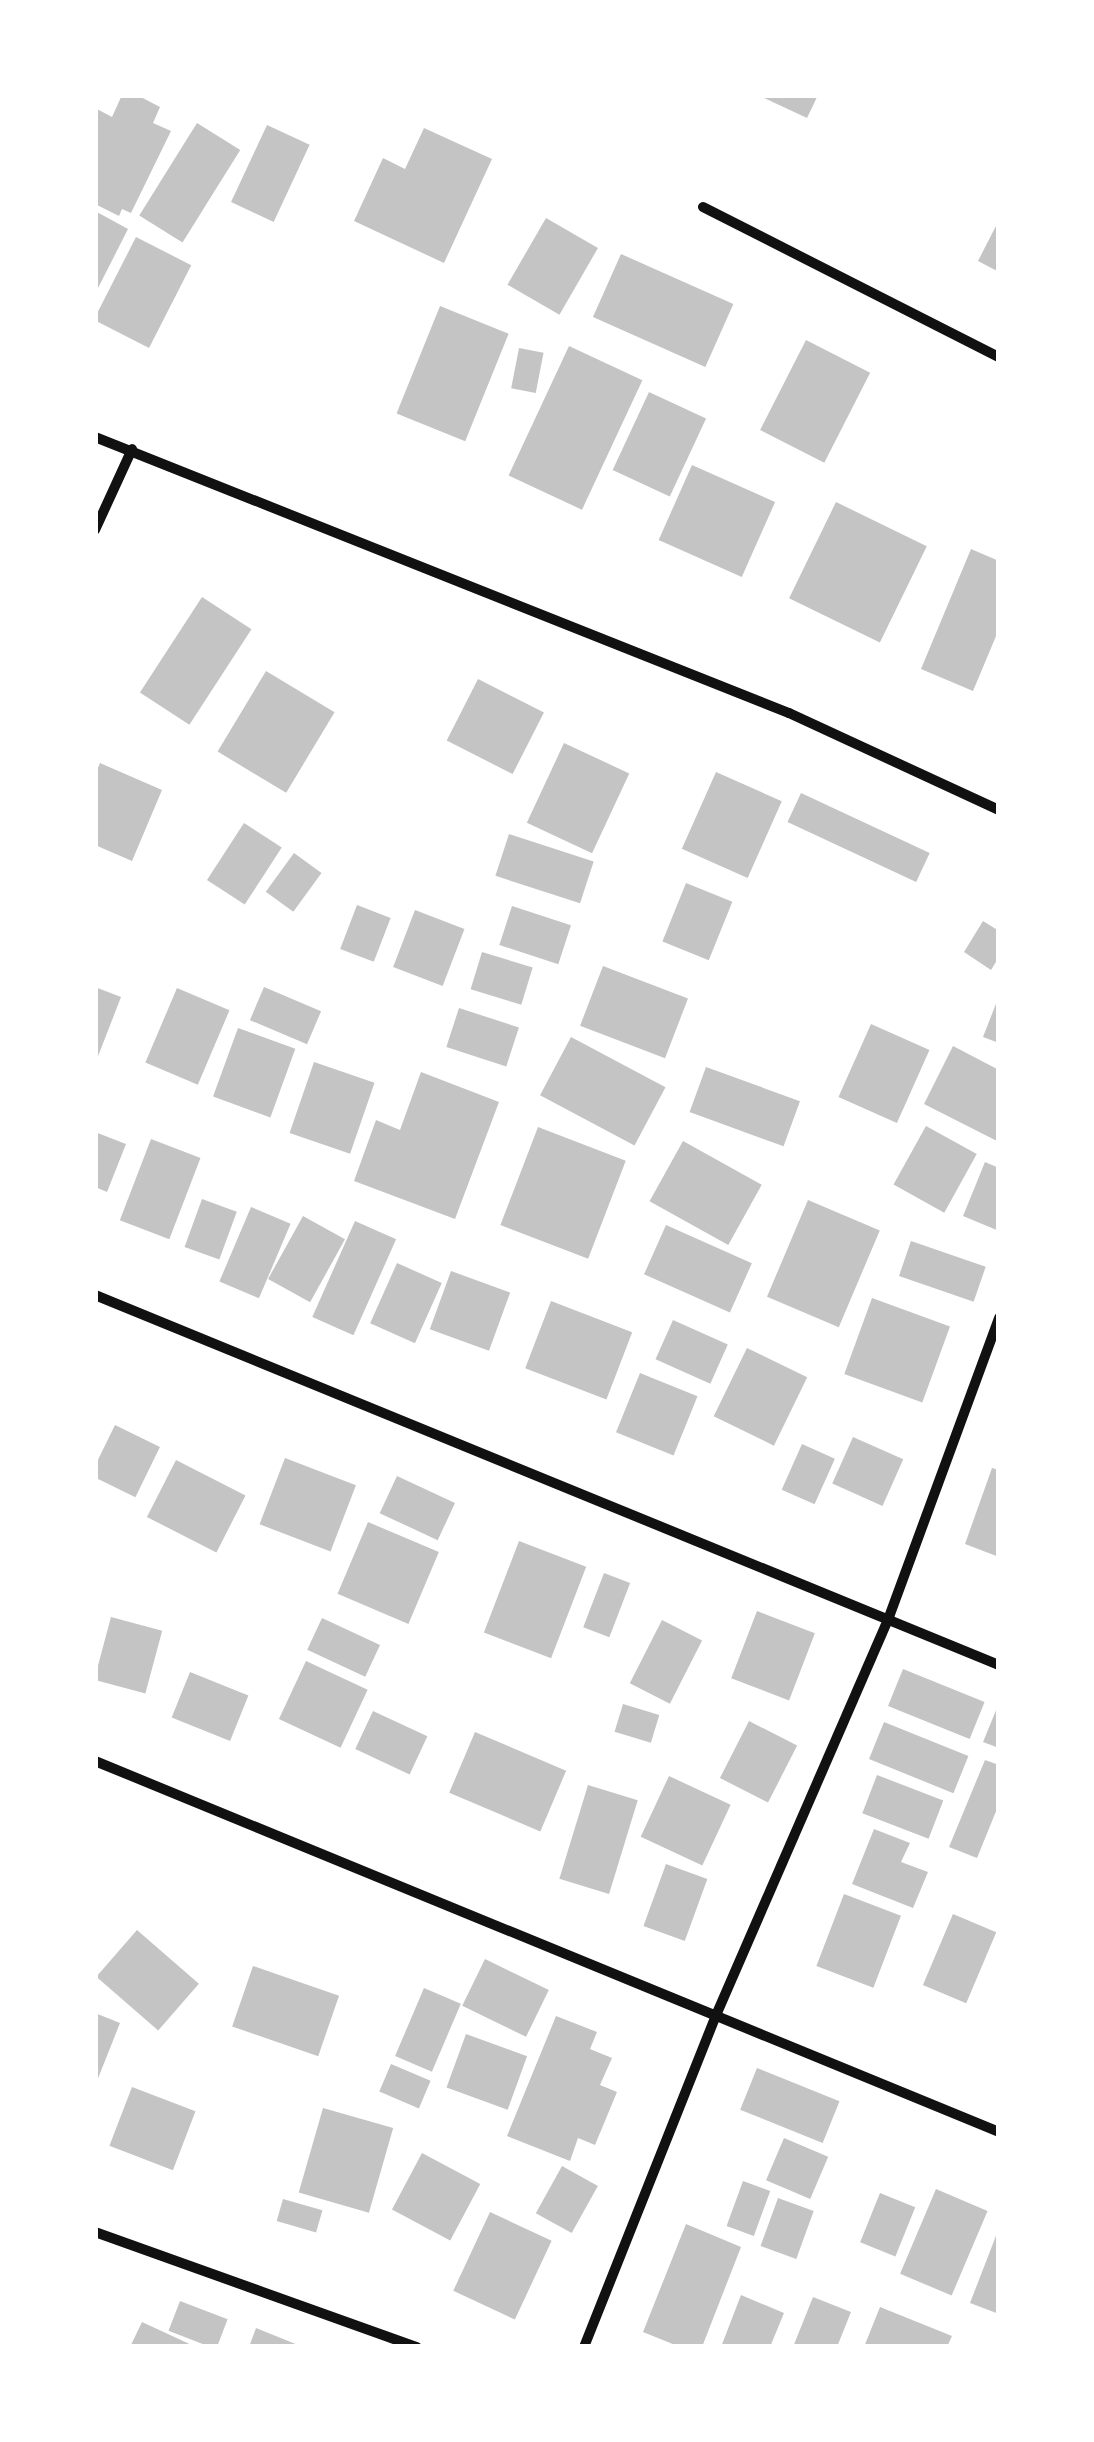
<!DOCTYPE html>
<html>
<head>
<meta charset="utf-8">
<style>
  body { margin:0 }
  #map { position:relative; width:1094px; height:2442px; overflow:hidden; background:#fff; font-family:"Roboto Condensed",sans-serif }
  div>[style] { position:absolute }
  .building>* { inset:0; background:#c4c4c4; transform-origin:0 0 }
  .minor>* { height:10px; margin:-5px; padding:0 5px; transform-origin:5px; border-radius:5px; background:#111 }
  span { translate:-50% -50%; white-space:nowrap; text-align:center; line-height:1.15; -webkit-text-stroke:8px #fff; paint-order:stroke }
  .frame { position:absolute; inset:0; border:98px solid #fff; pointer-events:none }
</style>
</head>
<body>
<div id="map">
  <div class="building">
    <div style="clip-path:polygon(122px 95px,137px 95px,160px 107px,153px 123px,171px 131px,131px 213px,122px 209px,119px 216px,95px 204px,95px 108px,112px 117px)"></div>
    <div style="clip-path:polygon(758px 95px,818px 95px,807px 118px)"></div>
    <div style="left:197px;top:123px;width:51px;height:109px;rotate:32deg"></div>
    <div style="left:267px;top:125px;width:47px;height:85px;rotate:25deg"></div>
    <div style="clip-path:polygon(424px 128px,492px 159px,444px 263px,354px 221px,383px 158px,405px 169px)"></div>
    <div style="clip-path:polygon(95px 211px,128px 229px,95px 294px)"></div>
    <div style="left:546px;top:218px;width:60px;height:77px;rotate:30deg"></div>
    <div style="clip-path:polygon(999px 220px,999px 272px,978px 261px)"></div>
    <div style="left:136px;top:237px;width:62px;height:93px;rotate:27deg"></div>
    <div style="left:621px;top:254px;width:123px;height:69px;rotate:24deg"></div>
    <div style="left:440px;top:306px;width:74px;height:116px;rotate:22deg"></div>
    <div style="left:806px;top:340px;width:72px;height:101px;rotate:27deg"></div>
    <div style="left:569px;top:346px;width:81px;height:143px;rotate:25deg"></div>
    <div style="left:519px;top:348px;width:25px;height:41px;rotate:11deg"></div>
    <div style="left:649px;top:392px;width:63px;height:86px;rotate:25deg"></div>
    <div style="left:692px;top:465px;width:91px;height:82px;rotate:24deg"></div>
    <div style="left:836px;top:502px;width:101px;height:107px;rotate:26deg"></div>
    <div style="clip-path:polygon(971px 549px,999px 561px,999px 629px,973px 691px,921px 669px)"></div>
    <div style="left:202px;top:597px;width:59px;height:114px;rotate:33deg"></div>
    <div style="left:266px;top:671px;width:80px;height:94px;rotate:31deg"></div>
    <div style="left:478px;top:679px;width:74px;height:69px;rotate:27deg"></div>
    <div style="left:564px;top:743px;width:72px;height:88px;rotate:25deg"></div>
    <div style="clip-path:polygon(100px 763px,162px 790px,132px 861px,95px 845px,95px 775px)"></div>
    <div style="left:716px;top:772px;width:72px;height:84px;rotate:24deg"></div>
    <div style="left:801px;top:793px;width:142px;height:32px;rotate:25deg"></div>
    <div style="left:244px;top:823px;width:45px;height:68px;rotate:33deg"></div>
    <div style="left:509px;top:834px;width:89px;height:44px;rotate:18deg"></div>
    <div style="left:294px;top:853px;width:34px;height:48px;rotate:36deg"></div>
    <div style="left:686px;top:883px;width:50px;height:63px;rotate:22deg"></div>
    <div style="left:357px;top:905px;width:36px;height:47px;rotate:21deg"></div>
    <div style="left:512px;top:906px;width:62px;height:41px;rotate:18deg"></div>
    <div style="left:415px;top:910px;width:53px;height:61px;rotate:21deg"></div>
    <div style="clip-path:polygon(983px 921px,999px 931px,999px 957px,991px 970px,964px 952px)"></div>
    <div style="left:482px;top:952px;width:53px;height:39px;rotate:17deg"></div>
    <div style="left:603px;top:966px;width:91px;height:64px;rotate:21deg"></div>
    <div style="clip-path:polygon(95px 987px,121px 997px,95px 1064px)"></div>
    <div style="left:264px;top:987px;width:62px;height:36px;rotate:23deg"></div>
    <div style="left:177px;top:988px;width:57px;height:81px;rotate:23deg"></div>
    <div style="clip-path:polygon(999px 996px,999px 1043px,983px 1037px)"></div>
    <div style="left:459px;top:1008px;width:63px;height:41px;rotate:18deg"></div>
    <div style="left:871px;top:1024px;width:64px;height:80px;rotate:24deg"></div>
    <div style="left:238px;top:1028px;width:61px;height:73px;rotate:20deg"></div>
    <div style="left:571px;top:1037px;width:107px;height:66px;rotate:28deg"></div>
    <div style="clip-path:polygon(953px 1046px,999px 1070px,999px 1142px,924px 1104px)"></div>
    <div style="left:314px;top:1062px;width:64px;height:75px;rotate:19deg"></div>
    <div style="left:706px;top:1067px;width:100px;height:48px;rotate:20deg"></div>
    <div style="clip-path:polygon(421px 1072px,499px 1102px,455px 1219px,354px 1181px,376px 1120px,400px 1130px)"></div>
    <div style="left:926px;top:1126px;width:58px;height:67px;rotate:29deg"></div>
    <div style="left:538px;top:1127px;width:94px;height:105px;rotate:21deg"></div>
    <div style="clip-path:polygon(95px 1132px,126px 1144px,107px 1192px,95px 1187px)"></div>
    <div style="left:151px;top:1139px;width:53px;height:87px;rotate:21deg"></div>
    <div style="left:683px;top:1141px;width:90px;height:69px;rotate:29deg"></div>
    <div style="clip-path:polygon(985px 1162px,999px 1168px,999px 1231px,963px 1216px)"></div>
    <div style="left:202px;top:1199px;width:37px;height:51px;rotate:20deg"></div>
    <div style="left:808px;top:1200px;width:78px;height:105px;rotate:23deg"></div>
    <div style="left:251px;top:1207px;width:43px;height:81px;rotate:23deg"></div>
    <div style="left:303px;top:1216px;width:48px;height:72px;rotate:29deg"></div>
    <div style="left:355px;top:1221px;width:45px;height:105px;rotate:24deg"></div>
    <div style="left:666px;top:1225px;width:94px;height:54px;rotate:24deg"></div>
    <div style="left:911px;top:1241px;width:79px;height:37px;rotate:19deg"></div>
    <div style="left:397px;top:1263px;width:49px;height:66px;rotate:24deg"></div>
    <div style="left:451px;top:1271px;width:63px;height:62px;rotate:20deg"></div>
    <div style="left:872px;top:1298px;width:83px;height:81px;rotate:20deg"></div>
    <div style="left:551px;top:1301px;width:87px;height:72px;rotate:21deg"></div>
    <div style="left:673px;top:1320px;width:60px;height:43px;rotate:24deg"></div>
    <div style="left:747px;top:1348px;width:67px;height:76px;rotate:26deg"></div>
    <div style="left:640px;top:1373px;width:62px;height:64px;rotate:22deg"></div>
    <div style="left:115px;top:1425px;width:50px;height:56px;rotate:26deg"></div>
    <div style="left:853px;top:1437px;width:55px;height:51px;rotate:24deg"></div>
    <div style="left:802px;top:1444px;width:36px;height:50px;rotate:24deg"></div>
    <div style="left:285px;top:1458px;width:76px;height:71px;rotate:21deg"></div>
    <div style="left:176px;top:1460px;width:78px;height:64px;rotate:27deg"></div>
    <div style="clip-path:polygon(992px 1468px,999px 1470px,999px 1557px,965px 1544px)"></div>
    <div style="left:397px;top:1476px;width:64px;height:41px;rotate:25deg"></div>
    <div style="left:368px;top:1522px;width:77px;height:78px;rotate:23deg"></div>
    <div style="left:519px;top:1541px;width:72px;height:98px;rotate:21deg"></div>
    <div style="left:604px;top:1573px;width:28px;height:58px;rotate:21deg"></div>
    <div style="left:757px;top:1611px;width:62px;height:72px;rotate:21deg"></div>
    <div style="left:111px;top:1617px;width:53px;height:65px;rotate:15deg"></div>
    <div style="left:322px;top:1618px;width:64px;height:35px;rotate:25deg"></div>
    <div style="left:662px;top:1620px;width:45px;height:71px;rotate:27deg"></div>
    <div style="left:306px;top:1661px;width:68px;height:64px;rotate:25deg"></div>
    <div style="left:903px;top:1669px;width:88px;height:40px;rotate:22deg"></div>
    <div style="left:190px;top:1672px;width:63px;height:49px;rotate:22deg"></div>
    <div style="clip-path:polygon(999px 1703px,999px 1748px,983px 1742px)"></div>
    <div style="left:623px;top:1704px;width:38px;height:29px;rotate:17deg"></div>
    <div style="left:373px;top:1711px;width:60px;height:42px;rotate:25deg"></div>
    <div style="left:749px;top:1721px;width:54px;height:64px;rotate:27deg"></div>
    <div style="left:884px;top:1722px;width:91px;height:40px;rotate:22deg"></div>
    <div style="left:475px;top:1732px;width:99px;height:66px;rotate:23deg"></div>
    <div style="clip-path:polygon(985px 1760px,999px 1765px,999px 1804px,977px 1858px,949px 1847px)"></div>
    <div style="left:877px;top:1775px;width:71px;height:41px;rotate:21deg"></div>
    <div style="left:669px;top:1776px;width:68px;height:67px;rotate:25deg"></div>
    <div style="left:588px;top:1785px;width:52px;height:98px;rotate:17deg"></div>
    <div style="clip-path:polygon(874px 1829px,910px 1843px,901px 1862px,928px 1872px,913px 1908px,852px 1884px)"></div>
    <div style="left:666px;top:1864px;width:44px;height:66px;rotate:20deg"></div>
    <div style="left:844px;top:1894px;width:61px;height:77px;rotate:21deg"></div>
    <div style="left:953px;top:1914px;width:47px;height:77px;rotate:23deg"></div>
    <div style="left:137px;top:1930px;width:82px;height:62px;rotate:41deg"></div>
    <div style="left:485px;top:1959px;width:71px;height:52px;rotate:26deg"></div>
    <div style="left:253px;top:1966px;width:91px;height:64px;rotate:19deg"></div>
    <div style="left:424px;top:1988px;width:40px;height:74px;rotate:23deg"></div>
    <div style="clip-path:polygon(95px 2013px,120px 2023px,95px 2086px)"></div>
    <div style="clip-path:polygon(556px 2016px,597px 2032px,590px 2049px,612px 2058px,600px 2085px,617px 2092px,595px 2145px,578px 2138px,570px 2161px,507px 2136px)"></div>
    <div style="left:466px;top:2034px;width:65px;height:57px;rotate:20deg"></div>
    <div style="left:391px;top:2064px;width:43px;height:30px;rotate:23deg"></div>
    <div style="left:757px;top:2068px;width:89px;height:45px;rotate:22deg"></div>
    <div style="left:132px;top:2087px;width:68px;height:63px;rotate:21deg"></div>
    <div style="left:323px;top:2108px;width:73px;height:88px;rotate:16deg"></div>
    <div style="left:784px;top:2138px;width:48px;height:46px;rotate:23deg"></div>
    <div style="left:422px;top:2153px;width:66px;height:64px;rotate:28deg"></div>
    <div style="left:562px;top:2166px;width:41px;height:54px;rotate:29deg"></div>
    <div style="left:743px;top:2181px;width:29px;height:48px;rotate:20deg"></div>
    <div style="left:936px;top:2189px;width:56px;height:92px;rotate:23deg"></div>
    <div style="left:880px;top:2193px;width:38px;height:53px;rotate:22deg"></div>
    <div style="left:778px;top:2198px;width:38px;height:51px;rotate:20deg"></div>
    <div style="left:283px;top:2199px;width:41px;height:23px;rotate:16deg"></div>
    <div style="left:490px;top:2212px;width:68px;height:87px;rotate:25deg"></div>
    <div style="clip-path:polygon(686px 2224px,741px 2247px,702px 2347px,680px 2347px,643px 2332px)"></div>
    <div style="clip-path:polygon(999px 2228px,999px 2314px,970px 2303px)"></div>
    <div style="clip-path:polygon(741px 2295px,784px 2313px,770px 2347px,721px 2347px)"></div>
    <div style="clip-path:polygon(813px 2297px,851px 2312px,837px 2347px,793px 2347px)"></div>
    <div style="left:180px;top:2301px;width:51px;height:32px;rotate:21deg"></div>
    <div style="clip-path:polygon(880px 2307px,952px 2336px,947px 2347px,864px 2347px)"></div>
    <div style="clip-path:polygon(142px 2322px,196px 2347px,130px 2347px)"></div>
    <div style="clip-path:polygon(256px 2328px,303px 2347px,249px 2347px)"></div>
  </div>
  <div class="minor">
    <div style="left:703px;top:207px;width:332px;rotate:26.9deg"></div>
    <div style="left:95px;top:437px;width:747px;rotate:21.69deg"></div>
    <div style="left:789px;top:713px;width:231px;rotate:24.8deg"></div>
    <div style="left:95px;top:530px;width:89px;rotate:-65.4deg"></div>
    <div style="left:95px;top:1295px;width:977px;rotate:22.26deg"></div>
    <div style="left:95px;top:1761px;width:977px;rotate:22.31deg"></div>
    <div style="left:95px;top:2232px;width:342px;rotate:19.7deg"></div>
    <div style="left:584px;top:2347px;width:360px;rotate:-68.3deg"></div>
    <div style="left:717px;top:2013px;width:432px;rotate:-66.5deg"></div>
    <div style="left:889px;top:1617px;width:319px;rotate:-69.8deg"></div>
  </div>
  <div class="frame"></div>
</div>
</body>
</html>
